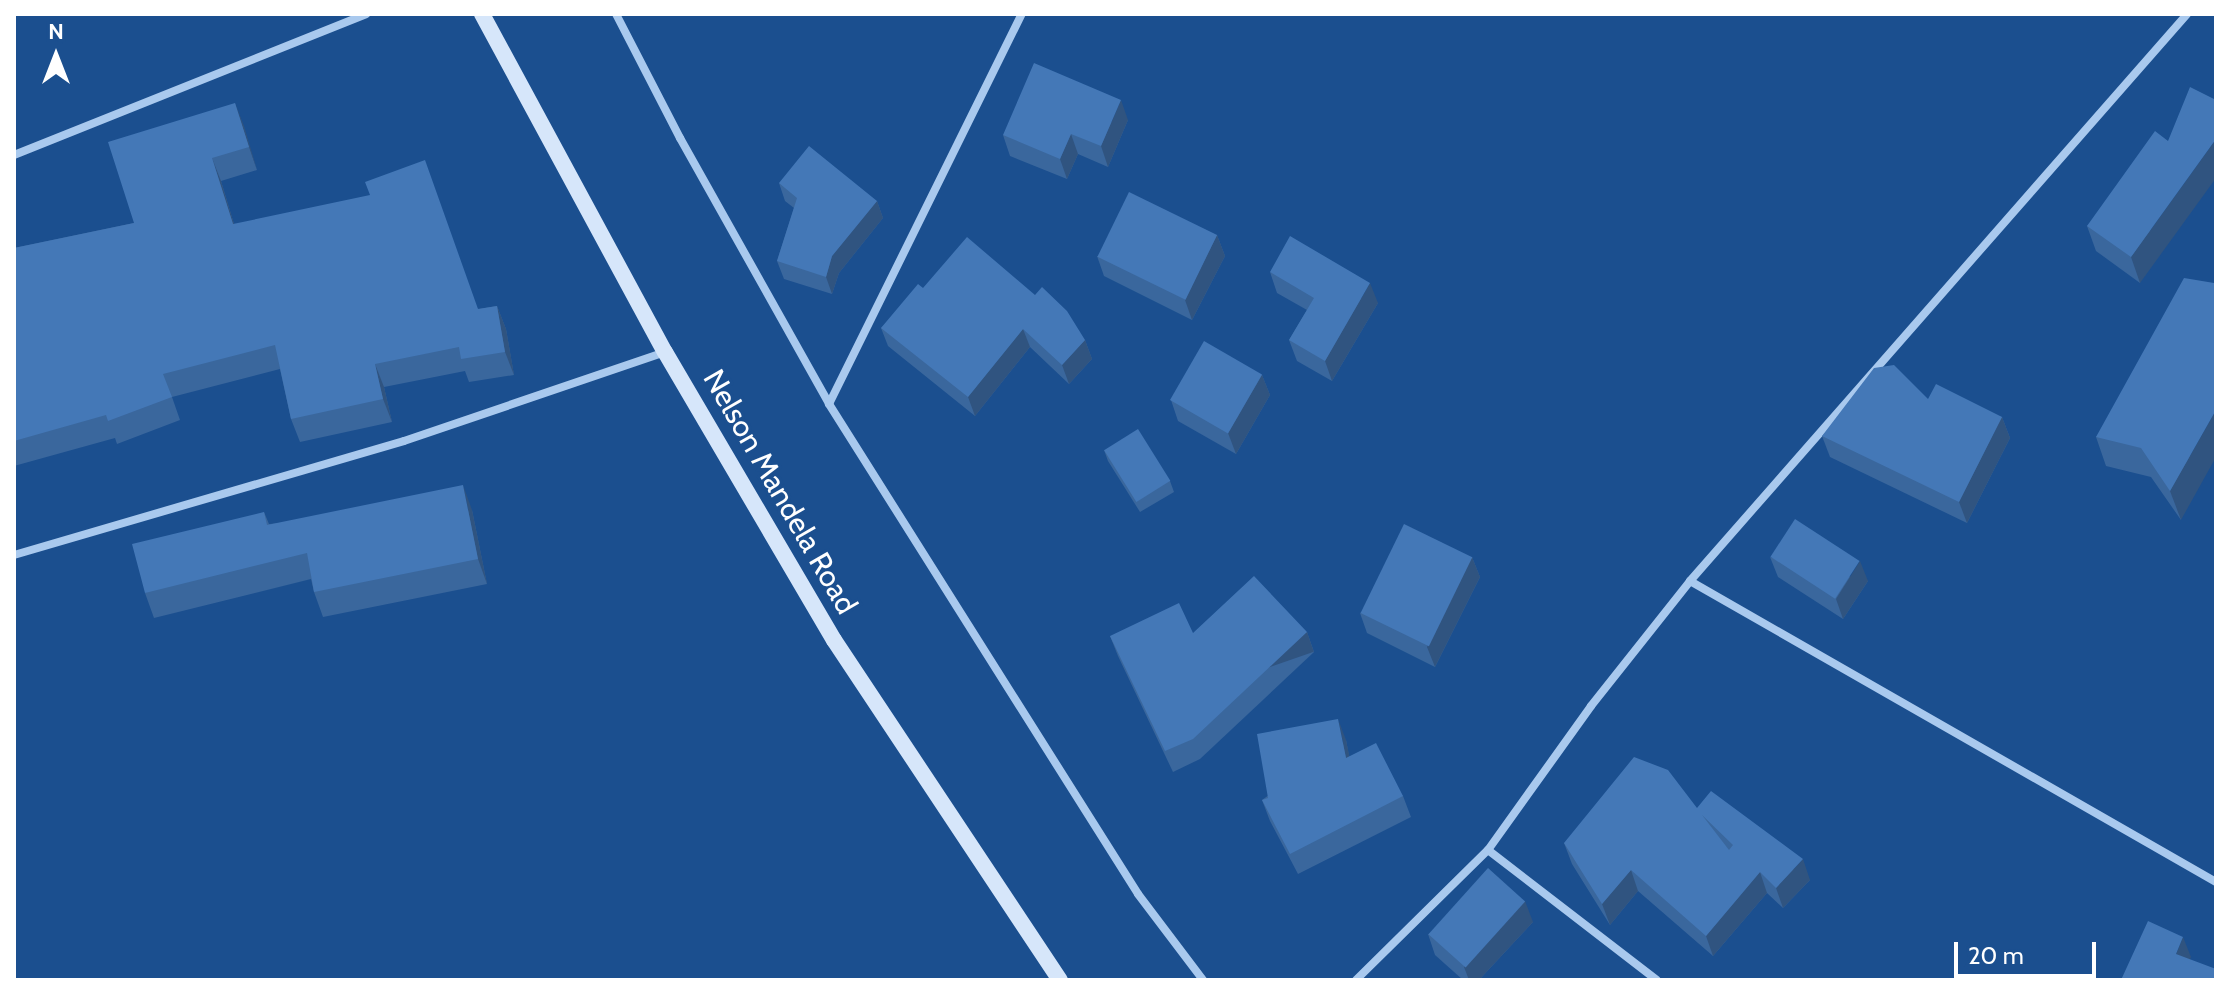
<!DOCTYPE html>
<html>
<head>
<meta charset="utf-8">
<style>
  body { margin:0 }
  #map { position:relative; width:2230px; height:994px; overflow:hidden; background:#1b4f8f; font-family:Cabin,sans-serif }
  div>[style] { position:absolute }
  .minor>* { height:8px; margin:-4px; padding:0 4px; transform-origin:4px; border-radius:4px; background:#a9c9ee }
  .secondary>* { height:16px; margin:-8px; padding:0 8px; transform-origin:8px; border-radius:8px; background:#d6e6fa }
  .wall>* { inset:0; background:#3a679d }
  .shaded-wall>* { inset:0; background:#305480; transform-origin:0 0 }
  .building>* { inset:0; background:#4478b7; transform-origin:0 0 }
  span { translate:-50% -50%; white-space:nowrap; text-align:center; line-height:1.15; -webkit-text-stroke:6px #1b4f8f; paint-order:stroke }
  .street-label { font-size:30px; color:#fff }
  .frame { position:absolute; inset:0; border:16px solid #fff; pointer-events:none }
  .north { position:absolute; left:16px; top:16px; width:80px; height:80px; -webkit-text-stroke:6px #1b4f8f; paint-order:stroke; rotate:0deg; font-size:22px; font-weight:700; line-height:32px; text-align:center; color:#fff }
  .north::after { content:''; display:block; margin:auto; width:28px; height:36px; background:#fff; clip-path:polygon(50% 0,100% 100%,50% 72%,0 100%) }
  .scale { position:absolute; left:1954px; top:942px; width:142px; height:36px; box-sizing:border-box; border:4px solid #fff; border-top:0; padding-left:10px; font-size:24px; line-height:28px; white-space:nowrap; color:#fff; -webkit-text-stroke:6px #1b4f8f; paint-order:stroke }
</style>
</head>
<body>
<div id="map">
  <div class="minor">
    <div style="left:616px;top:14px;width:140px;rotate:62.7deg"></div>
    <div style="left:680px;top:138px;width:305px;rotate:60.7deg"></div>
    <div style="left:829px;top:404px;width:579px;rotate:57.76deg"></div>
    <div style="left:1138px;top:894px;width:108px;rotate:52.9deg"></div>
    <div style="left:14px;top:155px;width:379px;rotate:-21.8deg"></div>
    <div style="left:829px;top:404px;width:435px;rotate:-63.7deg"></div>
    <div style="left:14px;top:555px;width:406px;rotate:-16.3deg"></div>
    <div style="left:404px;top:441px;width:276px;rotate:-18.8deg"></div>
    <div style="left:1690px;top:581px;width:606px;rotate:29.78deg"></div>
    <div style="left:1488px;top:850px;width:213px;rotate:37.6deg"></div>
    <div style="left:1356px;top:980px;width:185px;rotate:-44.6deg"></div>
    <div style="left:1488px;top:850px;width:177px;rotate:-54.4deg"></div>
    <div style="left:1591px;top:706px;width:159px;rotate:-51.6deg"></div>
    <div style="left:1690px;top:581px;width:754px;rotate:-48.76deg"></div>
  </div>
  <div class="secondary">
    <div style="left:482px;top:14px;width:384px;rotate:61.6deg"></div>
    <div style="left:665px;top:352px;width:334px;rotate:59.6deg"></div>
    <div style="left:834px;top:640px;width:408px;rotate:56.4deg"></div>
  </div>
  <div class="wall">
    <div style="clip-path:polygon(235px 103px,257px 170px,221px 181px,234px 224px,479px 309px,497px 306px,506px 329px,514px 375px,469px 382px,465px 371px,384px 387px,392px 422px,300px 442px,291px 419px,280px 369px,172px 397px,180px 420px,117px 444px,115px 438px,14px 466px,14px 248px,134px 223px)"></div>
    <div style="clip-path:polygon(1128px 120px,1108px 167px,1078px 154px,1067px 179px,1010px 156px,1003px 135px)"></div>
    <div style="clip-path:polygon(2168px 141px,2140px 283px,2096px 251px,2087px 226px)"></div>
    <div style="clip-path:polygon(779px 183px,877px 201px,883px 218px,839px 273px,832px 294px,784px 279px,777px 261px,794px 208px,785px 201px)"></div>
    <div style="clip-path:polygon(1217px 235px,1225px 256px,1192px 320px,1104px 276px,1097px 256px)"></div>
    <div style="clip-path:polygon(1270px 272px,1378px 303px,1332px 381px,1297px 361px,1289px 340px,1307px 310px,1277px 293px)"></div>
    <div style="clip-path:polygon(2214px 283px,2181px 520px,2151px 477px,2106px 466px,2096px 437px)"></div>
    <div style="clip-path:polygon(923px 288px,1085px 340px,1092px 359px,1069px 384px,1030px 347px,975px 416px,888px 346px,881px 328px)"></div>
    <div style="clip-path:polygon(1262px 375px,1270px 395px,1236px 454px,1178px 421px,1171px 400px)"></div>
    <div style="clip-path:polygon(1928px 399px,2002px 417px,2010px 438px,1967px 523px,1830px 457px,1822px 436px)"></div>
    <div style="clip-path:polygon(1104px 450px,1170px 481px,1174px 492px,1140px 512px,1108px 461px)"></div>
    <div style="clip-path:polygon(472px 510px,487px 584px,323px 617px,314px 592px,311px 579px,154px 618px,145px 593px,264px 512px,269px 524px)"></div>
    <div style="clip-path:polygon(1472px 557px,1480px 577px,1435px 667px,1367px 633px,1360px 613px)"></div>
    <div style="clip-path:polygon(1770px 557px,1868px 581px,1843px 619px,1778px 577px)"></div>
    <div style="clip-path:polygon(1307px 632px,1314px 652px,1200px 759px,1173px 772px,1118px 656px,1110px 636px,1193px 633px)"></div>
    <div style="clip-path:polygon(1346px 740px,1349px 756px,1403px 796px,1411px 817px,1298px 874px,1270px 821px,1262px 800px)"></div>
    <div style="clip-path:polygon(1697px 808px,1810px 880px,1783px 908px,1767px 893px,1713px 956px,1638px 891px,1610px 925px,1572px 864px,1564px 843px)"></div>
    <div style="clip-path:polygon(1533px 922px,1479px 980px,1463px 980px,1435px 955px,1428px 934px)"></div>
  </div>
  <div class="shaded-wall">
    <div style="clip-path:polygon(1121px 100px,1128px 120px,1108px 167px,1101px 146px)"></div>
    <div style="clip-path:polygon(235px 103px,244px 126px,257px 170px,249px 147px)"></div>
    <div style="clip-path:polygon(1071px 134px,1078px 154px,1067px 179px,1060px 159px)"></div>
    <div style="clip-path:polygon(2216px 139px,2216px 178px,2140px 283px,2131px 257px)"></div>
    <div style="clip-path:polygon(212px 158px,221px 181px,241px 247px,233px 224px)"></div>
    <div style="clip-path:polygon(877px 201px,883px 218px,839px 273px,832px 294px,826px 277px,832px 256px)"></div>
    <div style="clip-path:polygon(1217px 235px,1225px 256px,1192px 320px,1185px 300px)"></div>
    <div style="clip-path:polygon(1370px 283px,1378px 303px,1332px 381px,1325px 361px)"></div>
    <div style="clip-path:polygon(497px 306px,506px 329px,514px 375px,505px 352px)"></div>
    <div style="clip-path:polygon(1023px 329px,1030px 347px,975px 416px,968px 397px)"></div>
    <div style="clip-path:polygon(1085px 340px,1092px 359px,1069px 384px,1062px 365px)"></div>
    <div style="clip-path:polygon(375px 364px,384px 387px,392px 422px,383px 399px)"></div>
    <div style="clip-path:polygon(1262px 375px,1270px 395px,1236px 454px,1228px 433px)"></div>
    <div style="clip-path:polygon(2216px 410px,2216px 457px,2181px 520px,2170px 491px)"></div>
    <div style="clip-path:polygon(2002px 417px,2010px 438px,1967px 523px,1959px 502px)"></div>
    <div style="clip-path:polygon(463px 485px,472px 510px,487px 584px,478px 559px)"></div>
    <div style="clip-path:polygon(1472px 557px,1480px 577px,1435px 667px,1427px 647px)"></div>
    <div style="clip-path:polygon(1860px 561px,1868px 581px,1843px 619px,1836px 599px)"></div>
    <div style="left:1307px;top:632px;width:21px;height:156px;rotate:71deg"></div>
    <div style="clip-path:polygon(1338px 719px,1346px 740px,1354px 778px,1346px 758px)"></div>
    <div style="clip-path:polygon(1803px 859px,1810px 880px,1783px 908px,1776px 888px)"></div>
    <div style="clip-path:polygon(1631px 870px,1638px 891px,1610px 925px,1602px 904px)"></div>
    <div style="clip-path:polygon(1760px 872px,1767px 893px,1713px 956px,1706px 936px)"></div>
    <div style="clip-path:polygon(1525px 901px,1533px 922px,1479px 980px,1469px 980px,1464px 967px)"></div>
    <div style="clip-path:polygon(2183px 937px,2191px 957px,2183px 975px,2176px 954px)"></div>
  </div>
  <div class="building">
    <div style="clip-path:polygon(1034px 63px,1121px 100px,1101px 146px,1071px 134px,1060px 159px,1003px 135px)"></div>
    <div style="clip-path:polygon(2190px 87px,2216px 100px,2216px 139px,2131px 257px,2087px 226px,2155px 131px,2168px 141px)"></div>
    <div style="clip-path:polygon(235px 103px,249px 147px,212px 158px,233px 224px,370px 195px,365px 182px,425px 160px,478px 309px,497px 306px,505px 352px,461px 359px,459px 347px,375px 364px,383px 399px,291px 419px,275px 345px,163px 374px,172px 397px,108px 421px,106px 415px,14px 441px,14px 248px,134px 223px,108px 142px)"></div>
    <div style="clip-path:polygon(809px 146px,877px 201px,832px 256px,826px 277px,777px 261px,797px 198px,779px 183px)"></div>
    <div style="left:1129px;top:192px;width:98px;height:72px;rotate:26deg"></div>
    <div style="clip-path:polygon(1290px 236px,1370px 283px,1325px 361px,1289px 340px,1314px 298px,1270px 272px)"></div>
    <div style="clip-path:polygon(967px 237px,1035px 295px,1042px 287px,1067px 311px,1085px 340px,1062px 365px,1023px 329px,968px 397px,881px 328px,918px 284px,923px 288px)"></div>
    <div style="clip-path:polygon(2184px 278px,2214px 283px,2216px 280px,2216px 410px,2170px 491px,2141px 448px,2096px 437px)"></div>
    <div style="left:1204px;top:341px;width:67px;height:68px;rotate:30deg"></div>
    <div style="clip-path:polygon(1894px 365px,1928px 399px,1936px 384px,2002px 417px,1959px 502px,1822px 436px,1874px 368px)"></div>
    <div style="left:1138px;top:429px;width:61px;height:40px;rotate:58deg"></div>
    <div style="clip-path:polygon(463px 485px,478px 559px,314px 592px,307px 553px,145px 593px,132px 544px,264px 512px,267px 525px)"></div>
    <div style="left:1795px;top:519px;width:77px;height:45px;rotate:33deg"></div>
    <div style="left:1404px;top:524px;width:76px;height:99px;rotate:26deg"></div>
    <div style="clip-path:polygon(1254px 576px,1307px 632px,1193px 739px,1165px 751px,1110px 636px,1179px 603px,1193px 633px)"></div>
    <div style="clip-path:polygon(1338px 719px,1346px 758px,1376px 743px,1403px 796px,1290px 854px,1262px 800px,1268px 798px,1257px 734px)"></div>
    <div style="clip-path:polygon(evenodd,1634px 757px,1668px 770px,1697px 808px,1711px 791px,1803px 859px,1776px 888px,1760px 872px,1706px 936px,1631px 870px,1602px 904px,1564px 843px,1634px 757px,1702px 815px,1733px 845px,1729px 850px,1702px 815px)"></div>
    <div style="left:1488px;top:868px;width:50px;height:89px;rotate:42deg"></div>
    <div style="clip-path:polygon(2148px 921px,2183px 937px,2176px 954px,2216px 969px,2216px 980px,2121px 980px)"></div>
  </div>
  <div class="street-label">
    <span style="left:780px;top:492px;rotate:60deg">Nelson Mandela Road</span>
  </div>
  <div class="frame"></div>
  <div class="north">N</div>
  <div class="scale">20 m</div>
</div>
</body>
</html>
